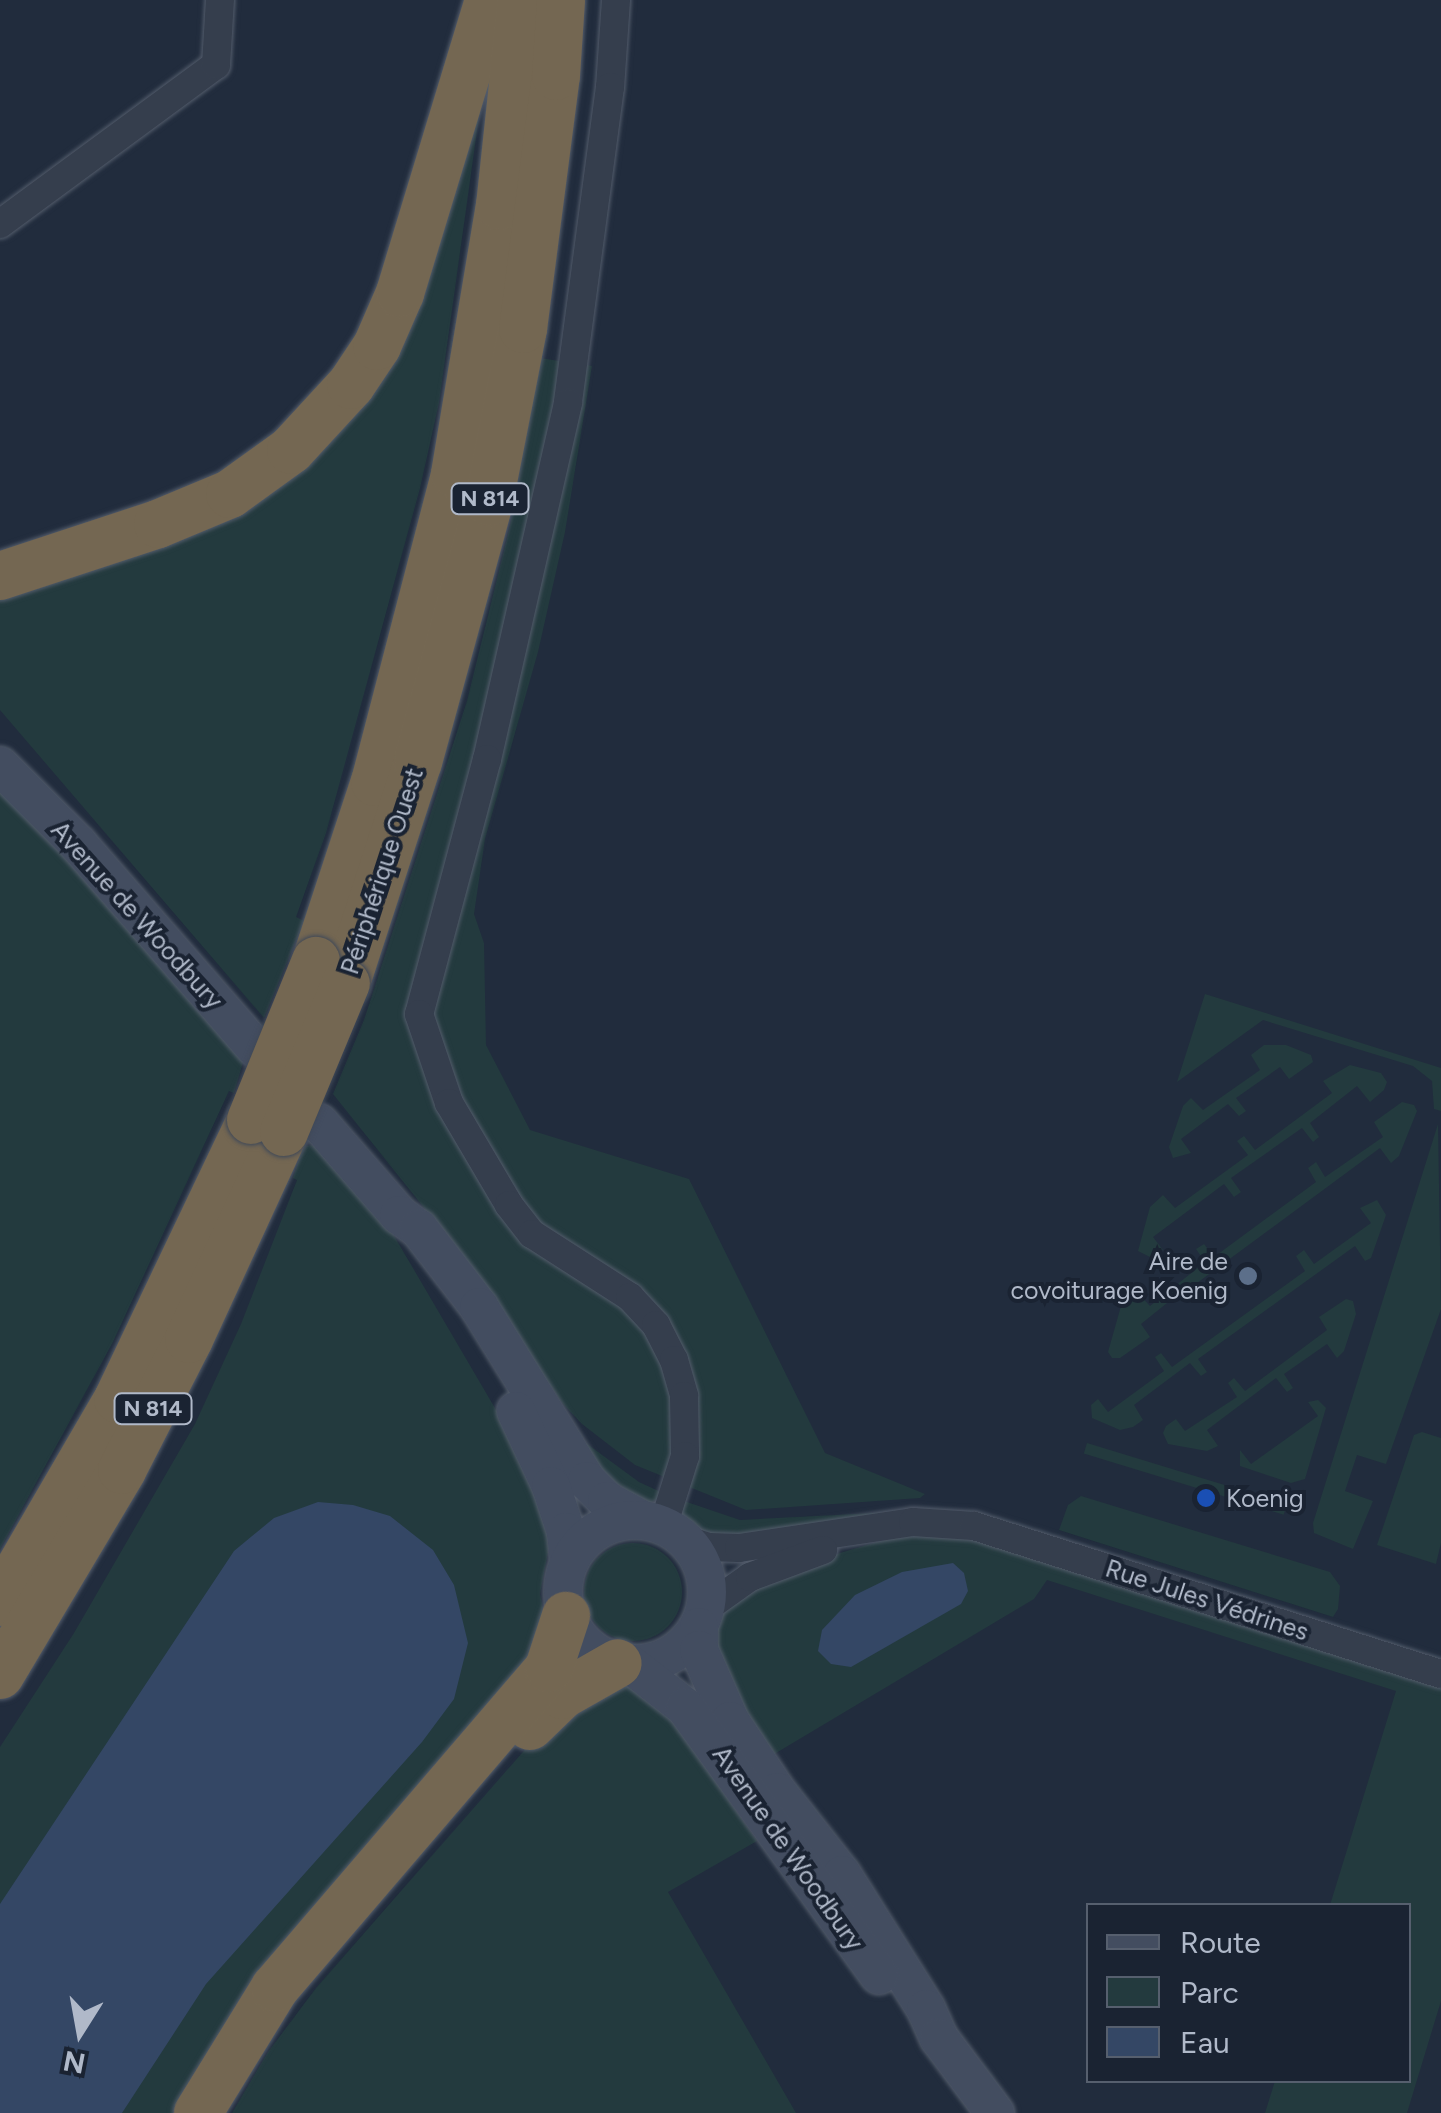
<!DOCTYPE html>
<html>
<head>
<meta charset="utf-8">
<style>
  body { margin:0 }
  #map { position:relative; width:1441px; height:2113px; overflow:hidden; background:#212c3d; font-family:Figtree,sans-serif }
  div>[style] { position:absolute }
  .green>* { inset:0; background:#233a3e; transform-origin:0 0 }
  .round { border-radius:50% }
  .water>* { inset:0; background:#344765 }
  .roads { filter:drop-shadow(0 0 2px #535c6b) drop-shadow(0 0 2px #535c6b) }
  .street>* { height:28px; margin:-14px; padding:0 14px; transform-origin:14px; border-radius:14px; background:#353e4d }
  .secondary>* { height:38px; margin:-19px; padding:0 19px; transform-origin:19px; border-radius:19px; background:#434d60 }
  .secondary>.ring { margin:-19px; padding:0; box-sizing:content-box; background:none; border:38px solid #434d60; border-radius:50% }
  .highway>* { height:48px; margin:-24px; padding:0 24px; transform-origin:24px; border-radius:24px; background:#746752 }
  .bridges { filter:drop-shadow(0 0 2px #404958) drop-shadow(0 0 2px #404958) }
  .highway-bridge>* { height:48px; margin:-24px; padding:0 24px; transform-origin:24px; border-radius:24px; background:#746752 }
  .dots>* { width:28px; height:28px; translate:-50% -50%; box-sizing:border-box; border:5px solid #1a2332; border-radius:50% }
  span { translate:-50% -50%; white-space:nowrap; text-align:center; line-height:1.15; -webkit-text-stroke:8px #1a2332; paint-order:stroke }
  .shield-label span { padding:2px 8px; background:#1a2332; border:2px solid; border-radius:8px; -webkit-text-stroke-width:0 }
  .shield-label { font-size:22px; color:#b0b9c9; font-weight:700 }
  .street-label { font-size:25px; color:#b0b9c9 }
  .poi-label { font-size:25px; color:#b0b9c9 }
  .right { translate:-100% -50%; text-align:right }
  .left { translate:0 -50%; text-align:left }
  .legend { position:absolute; left:1086px; top:1903px; width:325px; height:180px; box-sizing:border-box; background:#1a2332; border:2px solid #565f6e; margin:0; padding:12px 18px; list-style:none; font-size:30px; color:#b0b9c9 }
  .legend li { display:flex; align-items:center; gap:20px; height:50px }
  .legend b { width:50px; border:2px solid #565f6e }
  .north { position:absolute; left:30px; top:1983px; width:100px; height:100px; -webkit-text-stroke:8px #1a2332; paint-order:stroke; rotate:191deg; font-size:28px; font-weight:700; line-height:40px; text-align:center; color:#b0b9c9 }
  .north::after { content:''; display:block; margin:auto; width:35px; height:45px; background:#b0b9c9; clip-path:polygon(50% 0,100% 100%,50% 72%,0 100%) }
</style>
</head>
<body>
<div id="map">
  <div class="green">
    <div style="clip-path:polygon(487px 59px,439px 403px,420px 488px,326px 833px,296px 917px,304px 921px,264px 1018px,0 710px,0 589px,307px 454px)"></div>
    <div style="clip-path:polygon(540px 358px,592px 366px,565px 532px,538px 652px,485px 839px,474px 914px,484px 943px,486px 1045px,530px 1130px,689px 1179px,825px 1453px,925px 1494px,920px 1498px,746px 1510px,635px 1465px,582px 1424px,563px 1404px,445px 1234px,333px 1094px,364px 1020px,467px 701px,510px 526px)"></div>
    <div style="clip-path:polygon(0 787px,40px 826px,244px 1059px,234px 1093px,229px 1091px,113px 1342px,0 1549px)"></div>
    <div style="clip-path:polygon(1205px 994px,1441px 1068px,1441px 1111px,1434px 1109px,1432px 1081px,1413px 1066px,1263px 1020px,1177px 1082px)"></div>
    <div style="clip-path:polygon(1264px 1045px,1286px 1045px,1311px 1055px,1313px 1062px,1289px 1079px,1280px 1067px,1236px 1098px,1246px 1111px,1239px 1116px,1228px 1104px,1181px 1139px,1191px 1153px,1173px 1158px,1169px 1147px,1183px 1106px,1191px 1098px,1203px 1110px,1260px 1070px,1251px 1055px)"></div>
    <div style="clip-path:polygon(1350px 1065px,1381px 1073px,1387px 1082px,1384px 1090px,1370px 1102px,1357px 1086px,1310px 1123px,1319px 1137px,1313px 1142px,1302px 1128px,1231px 1178px,1241px 1192px,1234px 1197px,1224px 1184px,1153px 1237px,1163px 1250px,1150px 1257px,1138px 1251px,1150px 1207px,1163px 1195px,1175px 1208px,1248px 1155px,1237px 1141px,1244px 1136px,1255px 1150px,1332px 1093px,1323px 1081px)"></div>
    <div style="clip-path:polygon(1402px 1102px,1414px 1105px,1417px 1111px,1399px 1156px,1391px 1163px,1380px 1148px,1197px 1283px,1205px 1294px,1199px 1300px,1187px 1287px,1141px 1324px,1150px 1337px,1120px 1358px,1112px 1358px,1108px 1352px,1121px 1306px,1137px 1292px,1150px 1306px,1205px 1262px,1196px 1249px,1204px 1244px,1214px 1257px,1316px 1182px,1308px 1168px,1316px 1162px,1325px 1177px,1383px 1137px,1374px 1122px)"></div>
    <div style="clip-path:polygon(1438px 1124px,1441px 1309px,1386px 1464px,1357px 1455px,1345px 1491px,1373px 1501px,1353px 1549px,1314px 1533px,1313px 1523px)"></div>
    <div style="clip-path:polygon(315px 1145px,393px 1234px,519px 1449px,551px 1537px,540px 1594px,549px 1639px,178px 2113px,0 2113px,0 1747px,74px 1633px,195px 1424px,241px 1324px,297px 1180px,293px 1178px,303px 1146px)"></div>
    <div style="clip-path:polygon(1377px 1200px,1386px 1215px,1371px 1258px,1365px 1261px,1355px 1246px,1198px 1359px,1207px 1372px,1201px 1376px,1190px 1363px,1134px 1405px,1143px 1420px,1133px 1427px,1120px 1430px,1092px 1418px,1091px 1405px,1098px 1399px,1108px 1412px,1164px 1371px,1155px 1357px,1161px 1353px,1172px 1367px,1305px 1271px,1296px 1256px,1304px 1250px,1314px 1264px,1371px 1223px,1360px 1208px)"></div>
    <div style="clip-path:polygon(1346px 1299px,1353px 1301px,1356px 1314px,1344px 1351px,1337px 1358px,1327px 1344px,1284px 1374px,1293px 1388px,1287px 1392px,1276px 1378px,1207px 1430px,1218px 1446px,1207px 1451px,1168px 1444px,1163px 1433px,1166px 1426px,1176px 1419px,1185px 1431px,1237px 1397px,1228px 1383px,1234px 1378px,1245px 1391px,1327px 1330px,1319px 1317px)"></div>
    <div style="clip-path:polygon(1318px 1400px,1326px 1408px,1305px 1479px,1291px 1483px,1240px 1466px,1240px 1450px,1251px 1464px,1318px 1416px,1308px 1402px)"></div>
    <div style="clip-path:polygon(1422px 1432px,1441px 1438px,1441px 1543px,1436px 1564px,1377px 1545px,1414px 1435px)"></div>
    <div style="clip-path:polygon(575px 1435px,639px 1482px,665px 1494px,647px 1505px,577px 1455px)"></div>
    <div style="left:1087px;top:1443px;width:209px;height:11px;rotate:17deg"></div>
    <div style="clip-path:polygon(1081px 1496px,1330px 1572px,1340px 1586px,1338px 1609px,1333px 1617px,1059px 1530px,1068px 1505px)"></div>
    <div style="clip-path:polygon(681px 1500px,740px 1520px,894px 1512px,798px 1535px,706px 1537px,686px 1521px,678px 1509px)"></div>
    <div style="clip-path:polygon(953px 1534px,1441px 1685px,1441px 2001px,1407px 2113px,1265px 2113px,1275px 2081px,1408px 2080px,1408px 1906px,1330px 1905px,1396px 1691px,1047px 1580px,1034px 1599px,771px 1756px,749px 1725px,713px 1634px,722px 1610px,742px 1589px,840px 1553px,894px 1537px)"></div>
    <div class="round" style="left:584px;top:1543px;width:98px;height:98px"></div>
    <div style="clip-path:polygon(620px 1683px,653px 1691px,757px 1841px,668px 1892px,796px 2113px,232px 2113px,268px 2052px,316px 1988px,564px 1705px)"></div>
  </div>
  <div class="water">
    <div style="clip-path:polygon(318px 1502px,353px 1505px,390px 1516px,433px 1550px,454px 1585px,468px 1643px,454px 1699px,422px 1742px,206px 1984px,122px 2113px,0 2113px,0 1904px,234px 1551px,274px 1518px)"></div>
    <div style="clip-path:polygon(953px 1563px,964px 1573px,968px 1591px,961px 1604px,851px 1667px,831px 1664px,818px 1651px,822px 1630px,855px 1595px,902px 1572px)"></div>
  </div>
  <div class="roads">
    <div class="street">
      <div style="left:616px;top:0;width:87px;rotate:93.9deg"></div>
      <div style="left:610px;top:87px;width:319px;rotate:97.6deg"></div>
      <div style="left:568px;top:403px;width:365px;rotate:102.8deg"></div>
      <div style="left:487px;top:759px;width:264px;rotate:104.9deg"></div>
      <div style="left:419px;top:1014px;width:94px;rotate:71.4deg"></div>
      <div style="left:449px;top:1103px;width:118px;rotate:59.5deg"></div>
      <div style="left:509px;top:1205px;width:37px;rotate:52deg"></div>
      <div style="left:532px;top:1234px;width:117px;rotate:32.7deg"></div>
      <div style="left:630px;top:1297px;width:38px;rotate:47deg"></div>
      <div style="left:656px;top:1325px;width:39px;rotate:63deg"></div>
      <div style="left:674px;top:1360px;width:37px;rotate:74deg"></div>
      <div style="left:684px;top:1396px;width:60px;rotate:89deg"></div>
      <div style="left:685px;top:1456px;width:73px;rotate:107.4deg"></div>
      <div style="left:0;top:224px;width:268px;rotate:-36.4deg"></div>
      <div style="left:216px;top:65px;width:65px;rotate:-86.5deg"></div>
      <div style="left:684px;top:1539px;width:26px;rotate:18deg"></div>
      <div style="left:709px;top:1547px;width:30px;rotate:2deg"></div>
      <div style="left:739px;top:1548px;width:176px;rotate:-8.5deg"></div>
      <div style="left:913px;top:1522px;width:61px;rotate:3.8deg"></div>
      <div style="left:974px;top:1526px;width:490px;rotate:17.6deg"></div>
      <div style="left:705px;top:1609px;width:55px;rotate:-35.4deg"></div>
      <div style="left:750px;top:1577px;width:78px;rotate:-20.3deg"></div>
    </div>
    <div class="secondary">
      <div style="left:0;top:766px;width:110px;rotate:45deg"></div>
      <div style="left:78px;top:844px;width:271px;rotate:49deg"></div>
      <div style="left:319px;top:1123px;width:122px;rotate:49deg"></div>
      <div style="left:399px;top:1215px;width:24px;rotate:35deg"></div>
      <div style="left:419px;top:1229px;width:98px;rotate:52.4deg"></div>
      <div style="left:479px;top:1307px;width:205px;rotate:58.2deg"></div>
      <div style="left:587px;top:1481px;width:28px;rotate:45deg"></div>
      <div style="left:607px;top:1501px;width:40px;rotate:28deg"></div>
      <div style="left:516px;top:1411px;width:83px;rotate:65deg"></div>
      <div style="left:551px;top:1486px;width:48px;rotate:71.9deg"></div>
      <div style="left:566px;top:1532px;width:30px;rotate:84deg"></div>
      <div class="ring" style="left:563px;top:1520px;width:106px;height:106px"></div>
      <div style="left:699px;top:1627px;width:23px;rotate:90deg"></div>
      <div style="left:699px;top:1650px;width:77px;rotate:66.4deg"></div>
      <div style="left:730px;top:1721px;width:85px;rotate:56.5deg"></div>
      <div style="left:777px;top:1792px;width:105px;rotate:51.9deg"></div>
      <div style="left:842px;top:1875px;width:158px;rotate:57.9deg"></div>
      <div style="left:926px;top:2009px;width:32px;rotate:66deg"></div>
      <div style="left:939px;top:2038px;width:94px;rotate:53.3deg"></div>
      <div style="left:631px;top:1665px;width:68px;rotate:37.9deg"></div>
      <div style="left:685px;top:1707px;width:331px;rotate:54.1deg"></div>
    </div>
    <div class="highway">
      <div style="left:0;top:576px;width:166px;rotate:-18.2deg"></div>
      <div style="left:158px;top:524px;width:78px;rotate:-22.6deg"></div>
      <div style="left:230px;top:494px;width:75px;rotate:-35.8deg"></div>
      <div style="left:291px;top:450px;width:88px;rotate:-47.3deg"></div>
      <div style="left:351px;top:385px;width:47px;rotate:-56.3deg"></div>
      <div style="left:377px;top:346px;width:58px;rotate:-66.5deg"></div>
      <div style="left:400px;top:293px;width:306px;rotate:-73.1deg"></div>
      <div style="left:316px;top:961px;width:188px;rotate:-71.8deg"></div>
      <div style="left:375px;top:782px;width:318px;rotate:-75.4deg"></div>
      <div style="left:455px;top:474px;width:272px;rotate:-80.5deg"></div>
      <div style="left:500px;top:206px;width:207px;rotate:-83.9deg"></div>
      <div style="left:346px;top:983px;width:232px;rotate:-72deg"></div>
      <div style="left:418px;top:762px;width:270px;rotate:-74.7deg"></div>
      <div style="left:489px;top:502px;width:176px;rotate:-78.9deg"></div>
      <div style="left:523px;top:329px;width:255px;rotate:-82.6deg"></div>
      <div style="left:556px;top:76px;width:76px;rotate:-86.2deg"></div>
      <div style="left:0;top:1602px;width:235px;rotate:-59.8deg"></div>
      <div style="left:118px;top:1399px;width:309px;rotate:-64.5deg"></div>
      <div style="left:0;top:1675px;width:239px;rotate:-59.2deg"></div>
      <div style="left:122px;top:1470px;width:147px;rotate:-62.9deg"></div>
      <div style="left:189px;top:1339px;width:228px;rotate:-65.3deg"></div>
      <div style="left:530px;top:1726px;width:45px;rotate:-44.1deg"></div>
      <div style="left:562px;top:1695px;width:64px;rotate:-29.7deg"></div>
      <div style="left:198px;top:2113px;width:147px;rotate:-58.4deg"></div>
      <div style="left:275px;top:1988px;width:421px;rotate:-49.4deg"></div>
      <div style="left:549px;top:1668px;width:55px;rotate:-71.9deg"></div>
    </div>
  </div>
  <div class="bridges">
    <div class="highway-bridge">
      <div style="left:251px;top:1120px;width:172px;rotate:-67.8deg"></div>
      <div style="left:284px;top:1132px;width:161px;rotate:-67.4deg"></div>
    </div>
  </div>
  <div class="dots">
    <div style="left:1248px;top:1276px;background:#5c6f8a"></div>
    <div style="left:1206px;top:1498px;background:#1a4fb4"></div>
  </div>
  <div class="shield-label">
    <span style="left:490px;top:499px">N 814</span>
    <span style="left:153px;top:1409px">N 814</span>
  </div>
  <div class="street-label">
    <span style="left:382px;top:871px;rotate:-72deg">Périphérique Ouest</span>
    <span style="left:137px;top:915px;rotate:48deg">Avenue de Woodbury</span>
    <span style="left:1207px;top:1600px;rotate:18deg">Rue Jules Védrines</span>
    <span style="left:788px;top:1848px;rotate:55deg">Avenue de Woodbury</span>
  </div>
  <div class="poi-label">
    <span class="right" style="left:1228px;top:1276px">Aire de<br>covoiturage Koenig</span>
    <span class="left" style="left:1226px;top:1498px">Koenig</span>
  </div>
  <ul class="legend">
  <li><b style="height:12px;background:#434d60"></b>Route</li>
  <li><b style="height:28px;background:#233a3e"></b>Parc</li>
  <li><b style="height:28px;background:#344765"></b>Eau</li>
  </ul>
  <div class="north">N</div>
</div>
</body>
</html>
